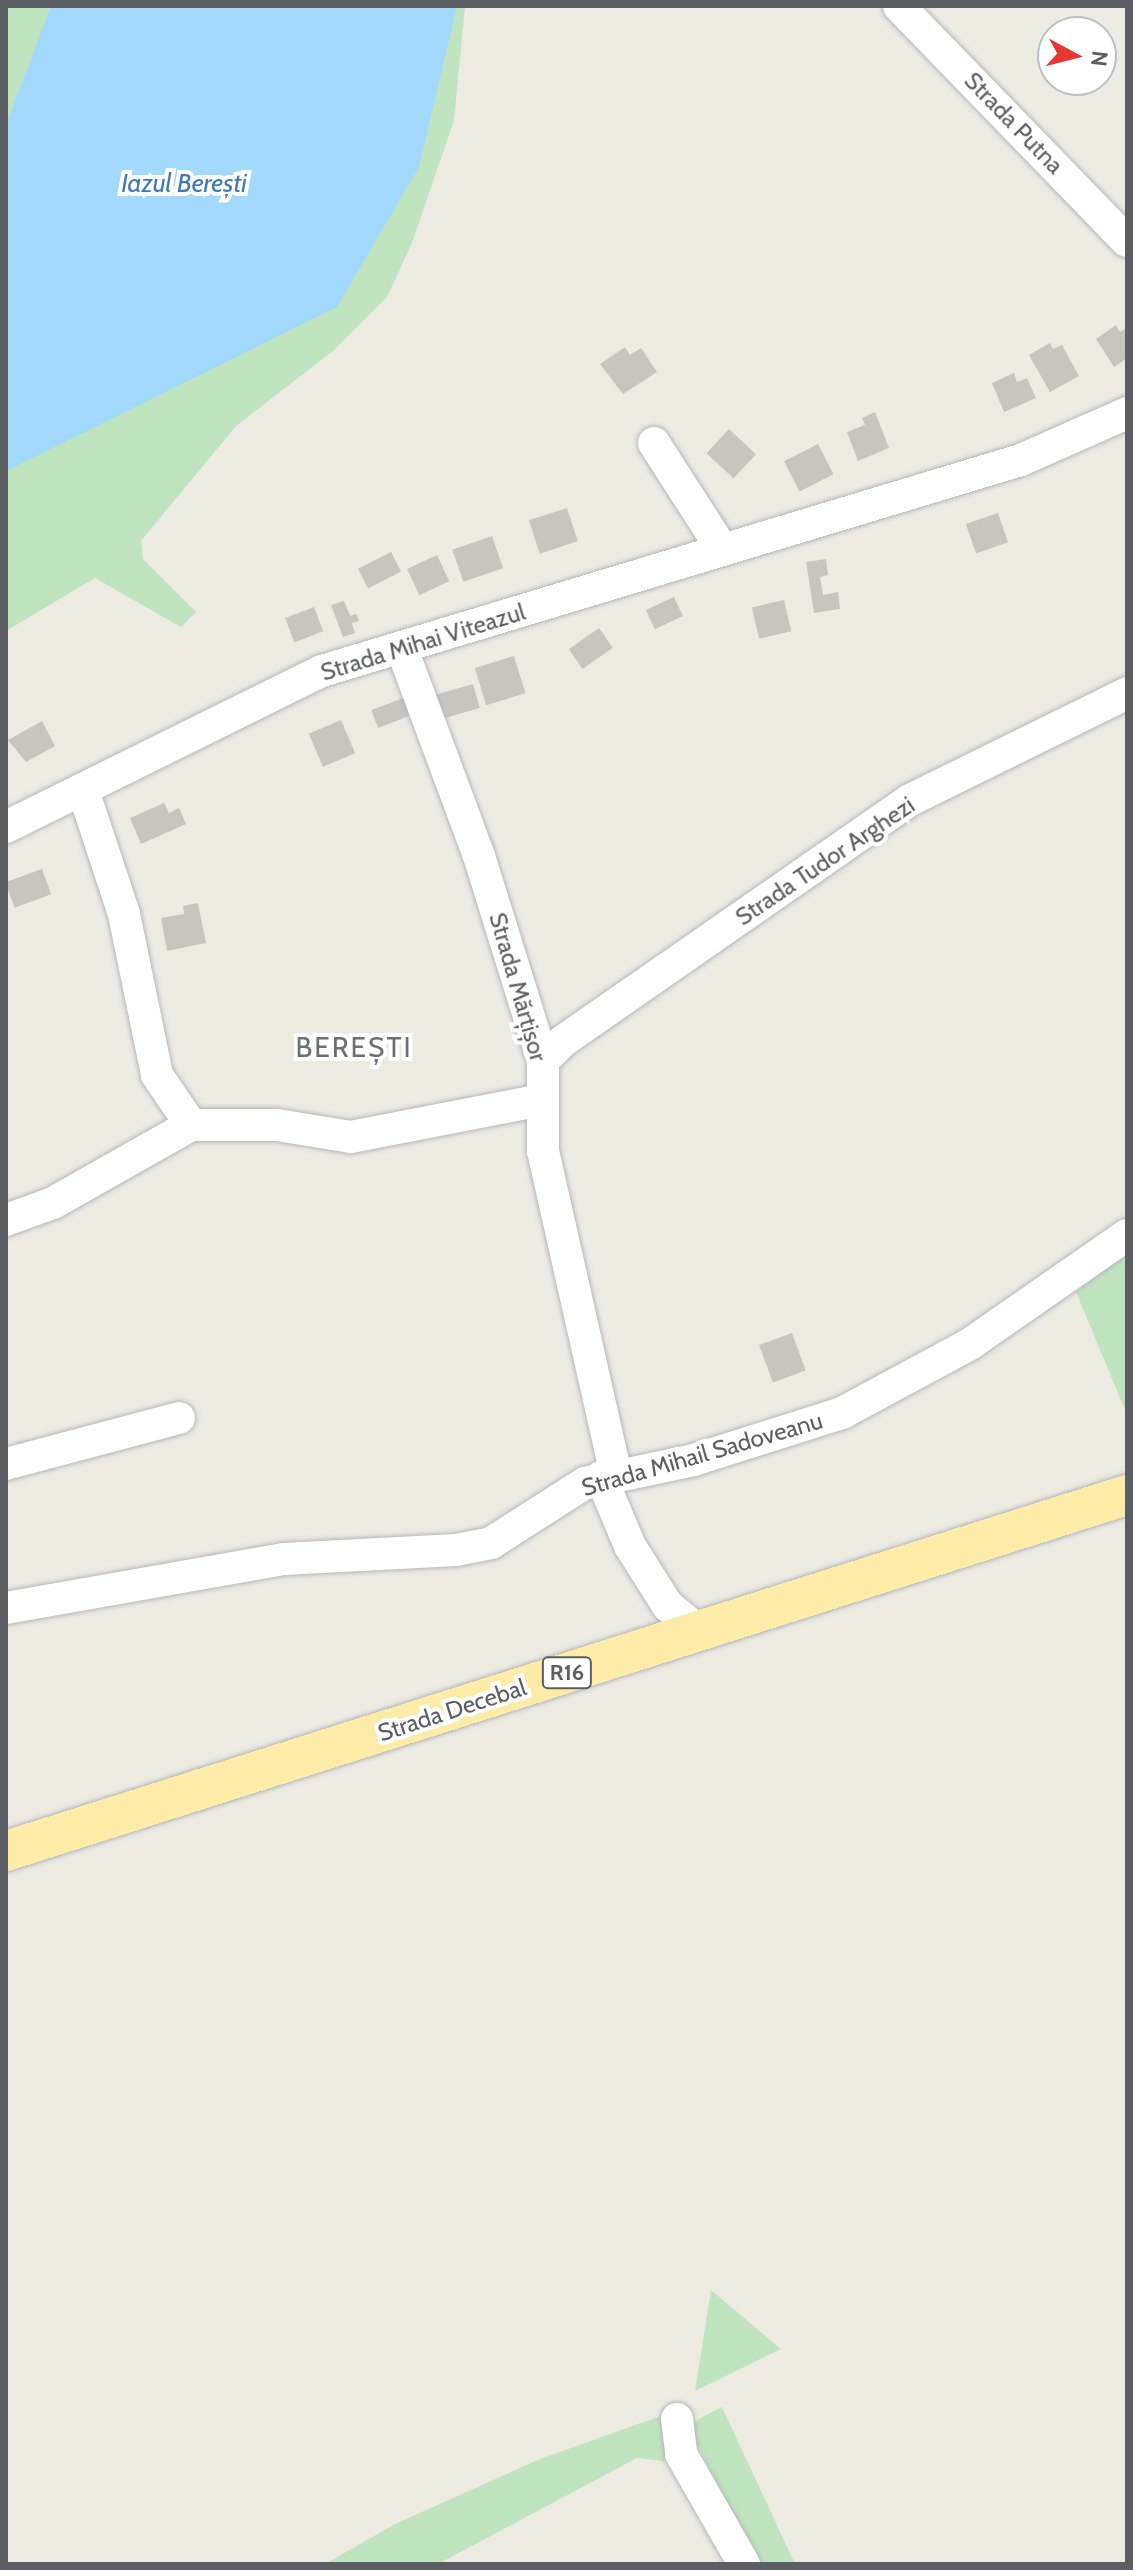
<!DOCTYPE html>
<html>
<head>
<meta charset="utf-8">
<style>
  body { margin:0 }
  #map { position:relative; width:1133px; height:2570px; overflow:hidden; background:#edeae2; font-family:Cabin,sans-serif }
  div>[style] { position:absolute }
  .green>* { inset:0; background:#c0e4bf }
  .water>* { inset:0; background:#a2d9fd }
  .building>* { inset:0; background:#c8c5bf; transform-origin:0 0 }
  .roads { filter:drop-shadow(0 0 2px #b5b8bc) drop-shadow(0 0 2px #b5b8bc) }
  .minor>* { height:32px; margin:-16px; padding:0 16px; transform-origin:16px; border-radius:16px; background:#fff }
  .major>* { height:40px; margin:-20px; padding:0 20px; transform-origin:20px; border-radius:20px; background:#fdeca7 }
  span { translate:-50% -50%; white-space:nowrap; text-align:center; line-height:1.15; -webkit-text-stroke:8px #fff; paint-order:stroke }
  .shield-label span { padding:2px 6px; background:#fff; border:2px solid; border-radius:6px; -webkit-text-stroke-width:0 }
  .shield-label { font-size:22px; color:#5b5e63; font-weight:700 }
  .street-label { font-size:24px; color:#5b5e63 }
  .water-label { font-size:26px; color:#417aae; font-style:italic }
  .quarter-label { font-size:28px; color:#6c7075; letter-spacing:2px }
  .frame { position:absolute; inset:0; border:8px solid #5b5e63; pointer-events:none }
  .north { position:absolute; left:1037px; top:16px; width:80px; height:80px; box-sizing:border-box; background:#fff; border:2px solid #bdbfc1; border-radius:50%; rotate:97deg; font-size:22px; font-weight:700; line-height:32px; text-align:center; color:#5b5e63 }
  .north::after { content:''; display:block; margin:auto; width:28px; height:36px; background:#e53831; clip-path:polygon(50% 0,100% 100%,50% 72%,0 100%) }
</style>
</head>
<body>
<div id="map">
  <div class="green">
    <div style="clip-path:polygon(6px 6px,465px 6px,454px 120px,412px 243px,387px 297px,333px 351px,236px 426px,141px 541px,143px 559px,196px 612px,181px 627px,95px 578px,6px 631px)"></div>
    <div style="clip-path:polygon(1127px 1252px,1127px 1415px,1076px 1292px)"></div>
    <div style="clip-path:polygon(711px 2290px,781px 2349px,695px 2391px)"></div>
    <div style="clip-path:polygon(722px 2407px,795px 2564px,759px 2564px,687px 2425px)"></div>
    <div style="clip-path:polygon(669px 2413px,664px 2461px,637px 2458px,438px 2564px,325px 2564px,395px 2524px,540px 2459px)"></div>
  </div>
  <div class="water">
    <div style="clip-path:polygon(51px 6px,457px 6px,419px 167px,337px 307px,6px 471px,6px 125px)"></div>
  </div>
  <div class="building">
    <div style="clip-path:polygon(1116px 325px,1120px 332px,1127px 327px,1127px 358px,1114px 367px,1096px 339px)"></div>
    <div style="clip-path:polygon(1050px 343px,1053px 349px,1062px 345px,1079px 376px,1050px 392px,1029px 355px)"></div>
    <div style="clip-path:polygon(625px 347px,630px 355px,641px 348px,657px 372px,623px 394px,600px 364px)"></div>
    <div style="clip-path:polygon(1014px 373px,1017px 382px,1027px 378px,1036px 398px,1004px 412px,992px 383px)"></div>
    <div style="clip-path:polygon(875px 412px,889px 448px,858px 461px,847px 432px,865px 425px,862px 418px)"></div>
    <div style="left:729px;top:429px;width:37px;height:33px;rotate:43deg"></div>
    <div style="left:818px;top:444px;width:34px;height:38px;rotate:63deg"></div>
    <div style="left:567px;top:508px;width:35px;height:40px;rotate:72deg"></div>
    <div style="left:998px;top:513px;width:31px;height:34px;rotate:71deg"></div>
    <div style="left:492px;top:536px;width:34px;height:42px;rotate:71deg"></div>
    <div style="left:391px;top:552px;width:22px;height:37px;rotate:63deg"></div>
    <div style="left:437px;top:555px;width:29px;height:33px;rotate:65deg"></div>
    <div style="clip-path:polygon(826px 559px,828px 575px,820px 577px,823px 595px,838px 592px,840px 609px,814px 613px,806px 562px)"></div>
    <div style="left:674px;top:597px;width:21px;height:31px;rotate:65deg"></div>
    <div style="left:784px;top:600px;width:32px;height:33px;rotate:77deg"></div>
    <div style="clip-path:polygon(344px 601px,350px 616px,356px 614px,359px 621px,352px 623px,355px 633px,343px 637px,331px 605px)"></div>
    <div style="left:314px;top:607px;width:26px;height:31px;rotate:69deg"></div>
    <div style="left:599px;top:628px;width:24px;height:37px;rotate:55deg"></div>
    <div style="left:514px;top:656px;width:39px;height:41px;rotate:73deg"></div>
    <div style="left:473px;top:684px;width:25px;height:41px;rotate:74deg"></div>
    <div style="left:403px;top:698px;width:19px;height:34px;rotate:69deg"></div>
    <div style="left:341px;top:720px;width:36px;height:35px;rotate:67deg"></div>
    <div style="clip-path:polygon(42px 721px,55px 746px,26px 762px,8px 740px)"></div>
    <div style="clip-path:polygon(164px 803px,169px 813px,179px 808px,186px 824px,141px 844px,130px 818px)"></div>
    <div style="left:42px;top:869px;width:27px;height:39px;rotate:70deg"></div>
    <div style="clip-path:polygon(198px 903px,206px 943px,167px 951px,161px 918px,184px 914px,183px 906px)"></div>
    <div style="left:792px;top:1333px;width:40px;height:35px;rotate:70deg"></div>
  </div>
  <div class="roads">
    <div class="minor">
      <div style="left:899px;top:6px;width:327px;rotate:45.9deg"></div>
      <div style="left:654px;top:443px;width:126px;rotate:57.3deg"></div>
      <div style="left:402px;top:649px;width:221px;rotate:69.6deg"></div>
      <div style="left:479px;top:856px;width:215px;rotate:72.7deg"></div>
      <div style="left:543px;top:1061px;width:90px;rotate:90deg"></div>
      <div style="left:543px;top:1151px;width:333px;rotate:77.3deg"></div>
      <div style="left:83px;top:790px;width:131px;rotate:71.7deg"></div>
      <div style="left:124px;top:914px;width:164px;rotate:78.4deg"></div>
      <div style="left:157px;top:1075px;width:60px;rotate:55.8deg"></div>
      <div style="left:6px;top:827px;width:352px;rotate:-26.3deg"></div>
      <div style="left:322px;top:671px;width:730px;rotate:-16.8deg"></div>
      <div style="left:1021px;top:460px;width:116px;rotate:-23.9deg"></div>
      <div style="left:543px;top:1061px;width:28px;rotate:-45deg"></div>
      <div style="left:563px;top:1041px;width:422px;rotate:-34.8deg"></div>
      <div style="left:910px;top:800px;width:242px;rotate:-26.2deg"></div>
      <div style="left:6px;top:1220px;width:50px;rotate:-19.9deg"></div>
      <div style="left:53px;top:1203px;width:159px;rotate:-29.5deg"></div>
      <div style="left:191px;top:1125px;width:86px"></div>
      <div style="left:277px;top:1125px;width:75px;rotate:9.2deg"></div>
      <div style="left:351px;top:1137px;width:194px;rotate:-11deg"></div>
      <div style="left:6px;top:1464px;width:179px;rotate:-14.9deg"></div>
      <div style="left:601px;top:1477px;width:75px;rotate:67.2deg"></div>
      <div style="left:630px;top:1546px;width:71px;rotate:57.7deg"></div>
      <div style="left:668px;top:1606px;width:40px;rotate:39deg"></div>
      <div style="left:6px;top:1608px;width:282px;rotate:-10deg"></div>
      <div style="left:284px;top:1559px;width:172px;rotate:-3deg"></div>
      <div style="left:456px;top:1550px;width:36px;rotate:-11deg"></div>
      <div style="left:491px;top:1543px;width:112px;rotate:-32.6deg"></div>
      <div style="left:585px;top:1483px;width:111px;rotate:-11.9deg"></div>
      <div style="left:694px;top:1460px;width:155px;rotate:-17.6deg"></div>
      <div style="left:842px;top:1413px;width:145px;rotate:-28.3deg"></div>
      <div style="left:970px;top:1344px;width:191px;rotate:-34.8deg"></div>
      <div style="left:677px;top:2419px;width:35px;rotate:83deg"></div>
      <div style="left:681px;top:2454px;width:127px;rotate:60.2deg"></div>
    </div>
    <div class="major">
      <div style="left:6px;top:1851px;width:1176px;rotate:-17.62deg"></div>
    </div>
  </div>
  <div class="shield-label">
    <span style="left:567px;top:1673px">R16</span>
  </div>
  <div class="street-label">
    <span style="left:1014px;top:123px;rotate:46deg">Strada Putna</span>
    <span style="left:423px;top:642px;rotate:-17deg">Strada Mihai Viteazul</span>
    <span style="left:825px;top:861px;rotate:-34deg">Strada Tudor Arghezi</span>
    <span style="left:518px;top:987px;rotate:74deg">Strada Mărțișor</span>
    <span style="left:702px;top:1454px;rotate:-16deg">Strada Mihail Sadoveanu</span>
    <span style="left:452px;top:1710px;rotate:-18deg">Strada Decebal</span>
  </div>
  <div class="water-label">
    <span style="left:184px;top:184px">Iazul Berești</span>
  </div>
  <div class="quarter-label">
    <span style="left:354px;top:1047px">BEREȘTI</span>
  </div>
  <div class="frame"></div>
  <div class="north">N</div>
</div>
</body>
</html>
